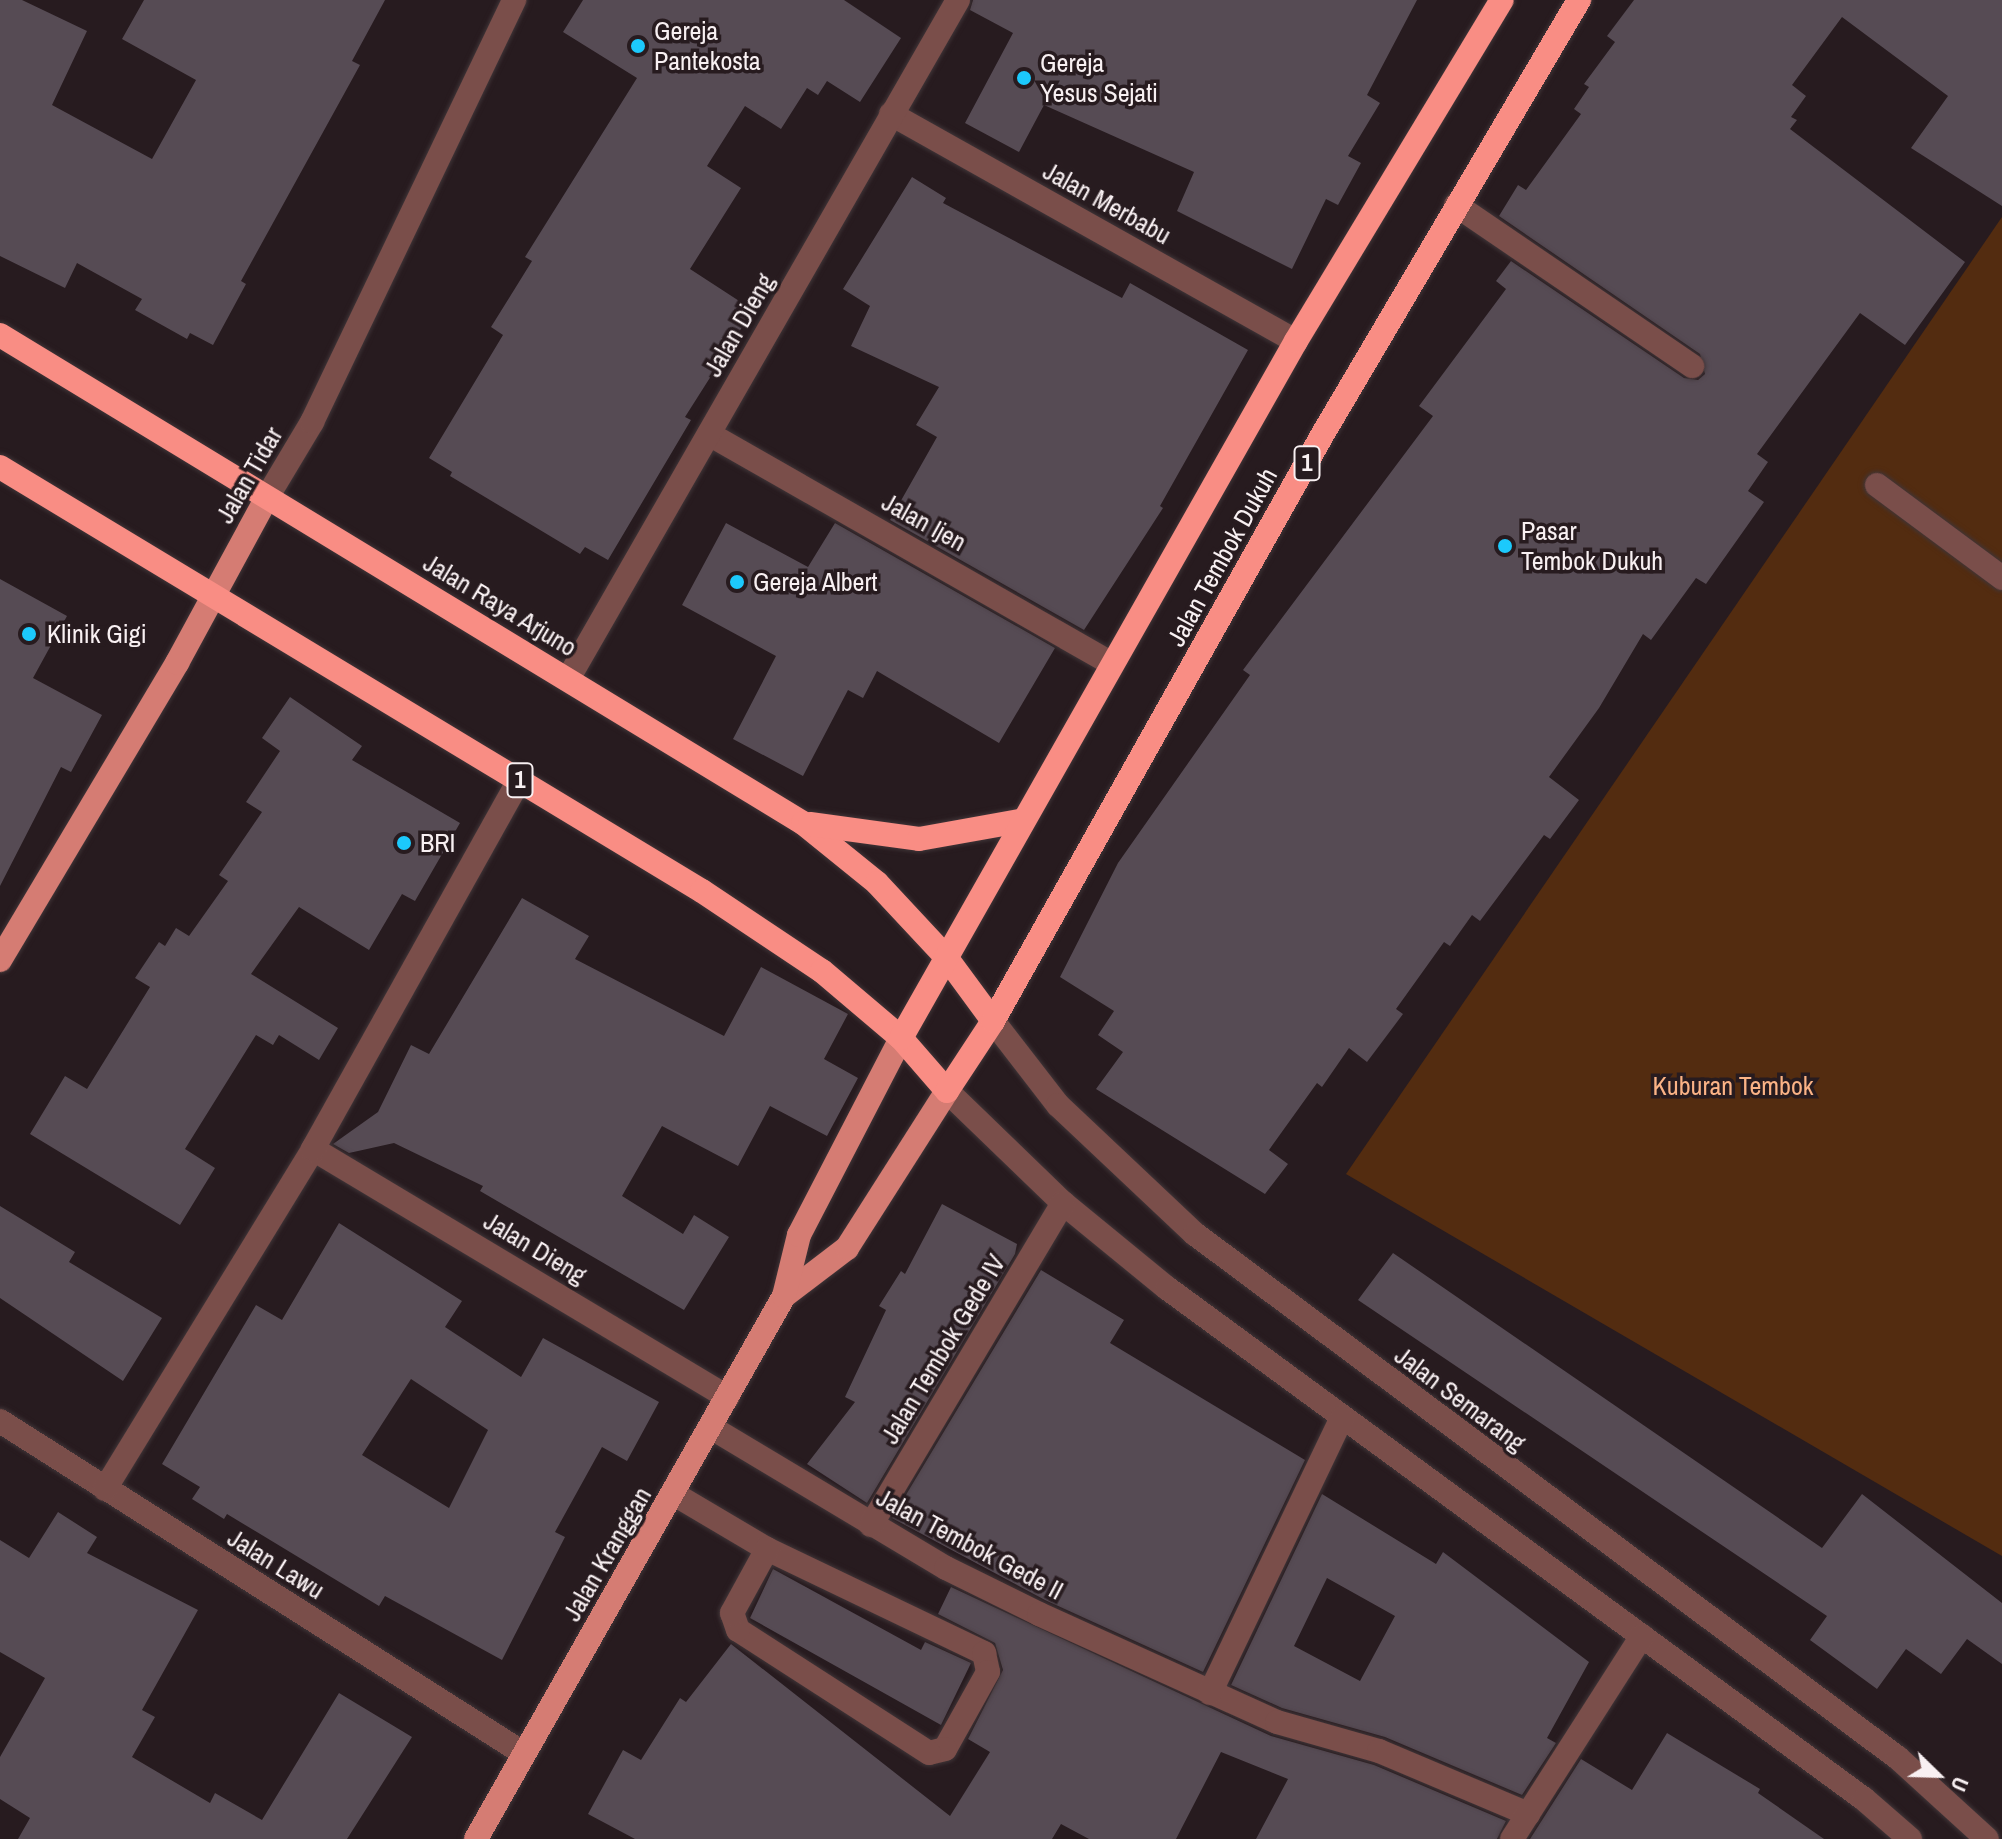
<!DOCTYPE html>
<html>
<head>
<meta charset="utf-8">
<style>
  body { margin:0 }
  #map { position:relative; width:2002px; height:1839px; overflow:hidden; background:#271b1f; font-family:"Archivo Narrow",sans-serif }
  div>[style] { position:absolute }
  .green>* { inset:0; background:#532c10 }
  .building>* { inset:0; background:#564b54 }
  .roads { filter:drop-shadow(0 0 2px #403538) drop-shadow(0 0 2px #403538) }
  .minor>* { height:24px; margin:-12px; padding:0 12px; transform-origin:12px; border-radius:12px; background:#7a4e4a }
  .major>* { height:24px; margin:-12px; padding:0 12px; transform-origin:12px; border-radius:12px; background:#d57c73 }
  .highway>* { height:24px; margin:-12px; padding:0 12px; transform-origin:12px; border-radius:12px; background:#f98d84 }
  .dots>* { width:22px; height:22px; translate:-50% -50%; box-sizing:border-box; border:4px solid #271b1f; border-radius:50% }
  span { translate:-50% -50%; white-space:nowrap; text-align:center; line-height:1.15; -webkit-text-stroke:7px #271b1f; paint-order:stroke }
  .shield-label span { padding:2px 6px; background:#271b1f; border:2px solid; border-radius:6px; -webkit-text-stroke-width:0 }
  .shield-label { font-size:24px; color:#f8f0f2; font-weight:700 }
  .poi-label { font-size:26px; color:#f8f0f2 }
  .left { translate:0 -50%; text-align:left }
  .street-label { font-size:26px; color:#f8f0f2 }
  .park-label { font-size:26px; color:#fbb386 }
  .north { position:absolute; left:1898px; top:1735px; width:80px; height:80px; -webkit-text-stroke:6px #271b1f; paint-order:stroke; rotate:113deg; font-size:22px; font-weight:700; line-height:32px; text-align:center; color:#f8f0f2 }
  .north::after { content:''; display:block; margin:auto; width:28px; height:36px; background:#f8f0f2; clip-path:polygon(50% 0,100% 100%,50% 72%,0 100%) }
</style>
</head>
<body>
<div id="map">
  <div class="green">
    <div style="clip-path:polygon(2002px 217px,2002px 1556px,1346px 1174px)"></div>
  </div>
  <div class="building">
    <div style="clip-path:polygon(0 0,22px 0,87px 31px,52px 105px,152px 159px,196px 80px,122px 39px,144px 0,385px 0,352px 61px,360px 65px,241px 281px,246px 284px,213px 345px,190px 333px,187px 339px,135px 310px,142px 299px,77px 263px,65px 288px,0 256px)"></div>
    <div style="clip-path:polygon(583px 0,844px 0,901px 38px,860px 102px,827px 81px,818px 95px,807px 88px,781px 129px,745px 106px,707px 166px,741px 188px,690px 269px,753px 310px,685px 417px,691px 420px,608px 560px,585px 547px,580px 554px,450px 476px,452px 472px,429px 458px,503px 335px,491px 327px,532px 261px,525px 257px,637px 78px,563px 32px)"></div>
    <div style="clip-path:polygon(973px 0,1417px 0,1367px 95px,1380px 103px,1348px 156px,1361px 163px,1338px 205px,1326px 199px,1292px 269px,1177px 211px,1194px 172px,1044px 105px,1019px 152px,965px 123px,1013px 33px,970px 10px)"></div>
    <div style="clip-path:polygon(1634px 0,2002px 0,2002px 206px,1911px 148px,1948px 96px,1842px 17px,1792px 85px,1806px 96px,1791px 117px,1797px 120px,1790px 129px,1965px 262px,1905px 345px,1860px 313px,1757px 454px,1768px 462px,1748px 491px,1764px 502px,1706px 584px,1696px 578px,1651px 640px,1643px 634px,1599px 708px,1549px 777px,1579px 800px,1550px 839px,1544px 835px,1480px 921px,1472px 915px,1450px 946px,1444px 942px,1396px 1009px,1403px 1014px,1367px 1062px,1349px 1048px,1322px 1087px,1317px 1083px,1269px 1150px,1288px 1164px,1265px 1194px,1096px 1089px,1123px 1052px,1098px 1035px,1114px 1011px,1060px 977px,1118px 863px,1250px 675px,1243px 670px,1433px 416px,1419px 406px,1506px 289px,1496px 281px,1511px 261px,1684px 378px,1698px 380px,1705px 374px,1700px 354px,1499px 216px,1518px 185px,1526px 190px,1581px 114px,1574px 109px,1589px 87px,1584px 84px,1615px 42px,1607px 36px)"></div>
    <div style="clip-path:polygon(912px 177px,946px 198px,943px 203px,1122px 298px,1130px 283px,1248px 350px,1160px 506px,1163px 508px,1084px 630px,890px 520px,937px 437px,916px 425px,939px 387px,851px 346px,870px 306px,843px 289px)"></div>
    <div style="clip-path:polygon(726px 523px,808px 567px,835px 523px,1055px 648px,999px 743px,877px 671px,863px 698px,848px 690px,803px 776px,733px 739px,776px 656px,682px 605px)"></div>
    <div style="clip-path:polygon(0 579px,67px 616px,33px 678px,102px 715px,71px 772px,61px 767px,0 886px)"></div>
    <div style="clip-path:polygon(290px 697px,362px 746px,352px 760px,460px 823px,415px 901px,402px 894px,369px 950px,299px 907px,251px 974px,338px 1028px,319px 1060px,279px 1035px,273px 1045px,256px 1035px,185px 1149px,215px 1168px,180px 1225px,30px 1134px,65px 1076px,87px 1089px,150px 987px,135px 978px,159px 942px,165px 946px,176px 928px,189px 936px,228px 881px,219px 875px,262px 812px,246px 802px,280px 751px,262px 738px)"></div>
    <div style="clip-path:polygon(522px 898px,589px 936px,575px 959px,724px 1036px,761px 967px,848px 1014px,824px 1059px,858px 1078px,827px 1136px,770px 1106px,738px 1166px,662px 1126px,622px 1196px,683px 1234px,694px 1215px,729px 1237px,684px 1310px,480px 1191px,483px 1186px,394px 1143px,349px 1153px,333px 1144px,378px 1112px,411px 1045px,429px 1054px)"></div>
    <div style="clip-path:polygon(942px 1204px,1017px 1244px,1015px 1254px,867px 1503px,807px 1464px,855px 1402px,845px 1397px,886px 1310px,879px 1306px,901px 1271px,905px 1274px)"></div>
    <div style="clip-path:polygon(0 1206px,75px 1252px,69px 1262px,162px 1318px,123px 1381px,0 1298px)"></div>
    <div style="clip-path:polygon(evenodd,339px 1223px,462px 1301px,445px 1327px,521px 1377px,543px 1338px,659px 1402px,627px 1461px,602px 1447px,555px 1532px,565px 1537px,502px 1660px,385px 1596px,379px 1606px,227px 1514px,224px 1519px,192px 1499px,200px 1487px,162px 1464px,256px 1305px,282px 1320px,339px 1223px,411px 1379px,488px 1430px,449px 1508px,362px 1455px,411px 1379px)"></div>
    <div style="clip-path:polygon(1393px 1253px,1822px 1548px,1862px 1494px,2002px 1603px,2002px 1664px,1967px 1639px,1941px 1674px,1906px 1649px,1877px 1689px,1810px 1640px,1827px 1616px,1358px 1300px)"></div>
    <div style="clip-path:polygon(1041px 1270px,1124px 1320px,1110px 1343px,1305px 1460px,1203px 1672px,1045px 1600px,892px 1518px)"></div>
    <div style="clip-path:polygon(evenodd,1322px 1494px,1436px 1564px,1443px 1552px,1589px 1662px,1547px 1738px,1556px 1743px,1522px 1795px,1385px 1737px,1282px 1708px,1231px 1685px,1322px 1494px,1327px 1578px,1395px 1616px,1360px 1681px,1294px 1646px,1327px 1578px)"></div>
    <div style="clip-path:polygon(58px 1512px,97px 1537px,87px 1553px,198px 1610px,142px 1710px,155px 1717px,132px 1757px,210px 1803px,215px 1793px,262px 1820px,339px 1693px,412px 1737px,347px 1839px,18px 1839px,30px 1818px,0 1799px,0 1757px,45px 1678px,0 1652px,0 1540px,29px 1558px)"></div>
    <div style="clip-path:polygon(773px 1569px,921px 1650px,925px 1642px,971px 1663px,941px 1725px,750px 1618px)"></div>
    <div style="clip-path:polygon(951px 1587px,1271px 1736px,1374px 1765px,1506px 1821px,1497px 1839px,1256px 1839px,1288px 1779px,1221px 1752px,1176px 1839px,1089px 1839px,1061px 1824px,1052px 1839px,635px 1839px,588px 1814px,623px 1750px,641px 1760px,680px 1698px,686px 1702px,731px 1644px,950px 1816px,990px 1752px,968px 1739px,1003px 1670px,995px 1643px,938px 1614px)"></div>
    <div style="clip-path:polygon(1667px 1733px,1760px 1789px,1758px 1793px,1824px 1839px,1530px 1839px,1581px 1759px,1632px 1790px)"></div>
  </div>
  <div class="roads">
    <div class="minor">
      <div style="left:891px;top:114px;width:464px;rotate:29.3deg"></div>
      <div style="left:1456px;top:205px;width:286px;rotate:34.3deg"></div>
      <div style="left:709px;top:434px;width:463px;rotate:29.7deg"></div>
      <div style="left:1877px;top:485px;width:156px;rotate:36.6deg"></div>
      <div style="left:266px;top:499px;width:90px;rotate:-59.1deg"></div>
      <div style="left:312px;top:422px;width:468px;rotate:-64.4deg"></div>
      <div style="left:568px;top:679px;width:783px;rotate:-60.13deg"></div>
      <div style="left:993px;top:1021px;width:106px;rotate:52.3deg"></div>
      <div style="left:1058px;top:1105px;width:188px;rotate:43.3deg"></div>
      <div style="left:1195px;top:1234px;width:877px;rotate:36.7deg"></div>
      <div style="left:1898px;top:1758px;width:120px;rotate:42.3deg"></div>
      <div style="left:947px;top:1091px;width:161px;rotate:44deg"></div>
      <div style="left:1063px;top:1203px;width:134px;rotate:39.3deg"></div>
      <div style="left:1167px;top:1288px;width:864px;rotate:36.25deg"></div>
      <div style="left:1864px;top:1799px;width:61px;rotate:41deg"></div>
      <div style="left:313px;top:1149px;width:483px;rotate:30.9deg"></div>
      <div style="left:0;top:1421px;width:619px;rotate:32.41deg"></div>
      <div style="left:712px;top:1428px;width:273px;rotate:30.9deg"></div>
      <div style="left:946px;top:1568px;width:104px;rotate:26.3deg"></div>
      <div style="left:1039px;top:1614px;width:261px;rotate:24.4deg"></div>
      <div style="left:1277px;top:1722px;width:106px;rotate:15.9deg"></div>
      <div style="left:1379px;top:1751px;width:162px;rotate:22.9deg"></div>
      <div style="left:105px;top:1489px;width:399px;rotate:-58.5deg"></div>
      <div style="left:313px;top:1149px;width:424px;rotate:-60.8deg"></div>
      <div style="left:674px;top:1494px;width:108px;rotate:30.6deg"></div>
      <div style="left:767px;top:1549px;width:241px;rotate:25.6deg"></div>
      <div style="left:984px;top:1653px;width:19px;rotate:78deg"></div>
      <div style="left:988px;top:1672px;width:88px;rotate:119.2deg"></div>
      <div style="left:945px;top:1749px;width:16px;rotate:166deg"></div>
      <div style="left:929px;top:1753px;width:227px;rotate:-147.2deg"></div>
      <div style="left:738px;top:1630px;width:18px;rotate:-109deg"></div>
      <div style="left:732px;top:1613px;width:73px;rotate:-61.3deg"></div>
      <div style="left:871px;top:1525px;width:375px;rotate:-59.2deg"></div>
      <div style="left:1210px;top:1693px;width:304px;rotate:-64.4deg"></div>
      <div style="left:1512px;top:1839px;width:241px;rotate:-57.4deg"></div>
    </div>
    <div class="major">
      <div style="left:0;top:960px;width:346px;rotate:-59.2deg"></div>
      <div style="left:177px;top:663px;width:187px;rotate:-61.5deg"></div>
      <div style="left:784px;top:1296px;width:79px;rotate:-37.3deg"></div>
      <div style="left:847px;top:1248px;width:186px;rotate:-57.5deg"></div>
      <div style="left:476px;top:1839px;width:624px;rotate:-60.44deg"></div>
      <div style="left:784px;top:1296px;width:63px;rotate:-76.2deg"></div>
      <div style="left:799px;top:1235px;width:222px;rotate:-62.6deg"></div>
    </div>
    <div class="highway">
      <div style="left:0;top:335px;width:940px;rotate:31.29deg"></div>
      <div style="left:803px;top:823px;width:95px;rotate:39deg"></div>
      <div style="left:877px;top:883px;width:101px;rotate:47deg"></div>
      <div style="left:946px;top:957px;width:79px;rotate:53.7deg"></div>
      <div style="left:0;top:467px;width:820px;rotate:31.13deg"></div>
      <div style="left:702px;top:891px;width:144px;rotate:33.7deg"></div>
      <div style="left:822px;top:971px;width:104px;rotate:40.3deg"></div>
      <div style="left:901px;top:1038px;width:70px;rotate:49deg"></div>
      <div style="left:947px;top:1091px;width:84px;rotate:-56.7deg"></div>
      <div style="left:993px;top:1021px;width:676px;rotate:-60.67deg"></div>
      <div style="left:1324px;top:432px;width:502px;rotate:-59.45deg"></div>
      <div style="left:810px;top:824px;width:110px;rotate:7.8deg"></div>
      <div style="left:919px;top:839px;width:103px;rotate:-10.1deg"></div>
      <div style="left:901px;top:1038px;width:801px;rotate:-60.46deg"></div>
      <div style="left:1296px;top:341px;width:398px;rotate:-58.9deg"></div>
    </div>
  </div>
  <div class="dots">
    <div style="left:638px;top:46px;background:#1cc9fc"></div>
    <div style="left:1024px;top:78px;background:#1cc9fc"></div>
    <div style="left:1505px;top:546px;background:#1cc9fc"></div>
    <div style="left:737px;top:582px;background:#1cc9fc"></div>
    <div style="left:29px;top:634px;background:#1cc9fc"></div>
    <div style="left:404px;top:843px;background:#1cc9fc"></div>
  </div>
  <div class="shield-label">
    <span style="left:1307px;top:463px">1</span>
    <span style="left:520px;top:780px">1</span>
  </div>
  <div class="poi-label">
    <span class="left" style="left:654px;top:46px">Gereja<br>Pantekosta</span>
    <span class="left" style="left:1040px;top:78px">Gereja<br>Yesus Sejati</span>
    <span class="left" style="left:1521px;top:546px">Pasar<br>Tembok Dukuh</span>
    <span class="left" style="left:753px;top:582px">Gereja Albert</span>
    <span class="left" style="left:47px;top:634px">Klinik Gigi</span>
    <span class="left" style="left:420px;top:843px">BRI</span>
  </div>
  <div class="street-label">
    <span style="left:1107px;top:203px;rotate:29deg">Jalan Merbabu</span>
    <span style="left:739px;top:325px;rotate:-60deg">Jalan Dieng</span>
    <span style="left:249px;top:475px;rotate:-60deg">Jalan Tidar</span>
    <span style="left:924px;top:522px;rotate:29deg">Jalan Ijen</span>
    <span style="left:1222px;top:557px;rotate:-61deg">Jalan Tembok Dukuh</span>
    <span style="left:500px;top:605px;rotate:31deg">Jalan Raya Arjuno</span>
    <span style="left:535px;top:1248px;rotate:31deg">Jalan Dieng</span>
    <span style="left:943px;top:1349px;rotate:-59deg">Jalan Tembok Gede IV</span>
    <span style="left:1460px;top:1399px;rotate:37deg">Jalan Semarang</span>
    <span style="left:970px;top:1544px;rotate:28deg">Jalan Tembok Gede II</span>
    <span style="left:607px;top:1554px;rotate:-60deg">Jalan Kranggan</span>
    <span style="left:276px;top:1564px;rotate:32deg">Jalan Lawu</span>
  </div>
  <div class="park-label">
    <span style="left:1733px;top:1086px">Kuburan Tembok</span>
  </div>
  <div class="north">U</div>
</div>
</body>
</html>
